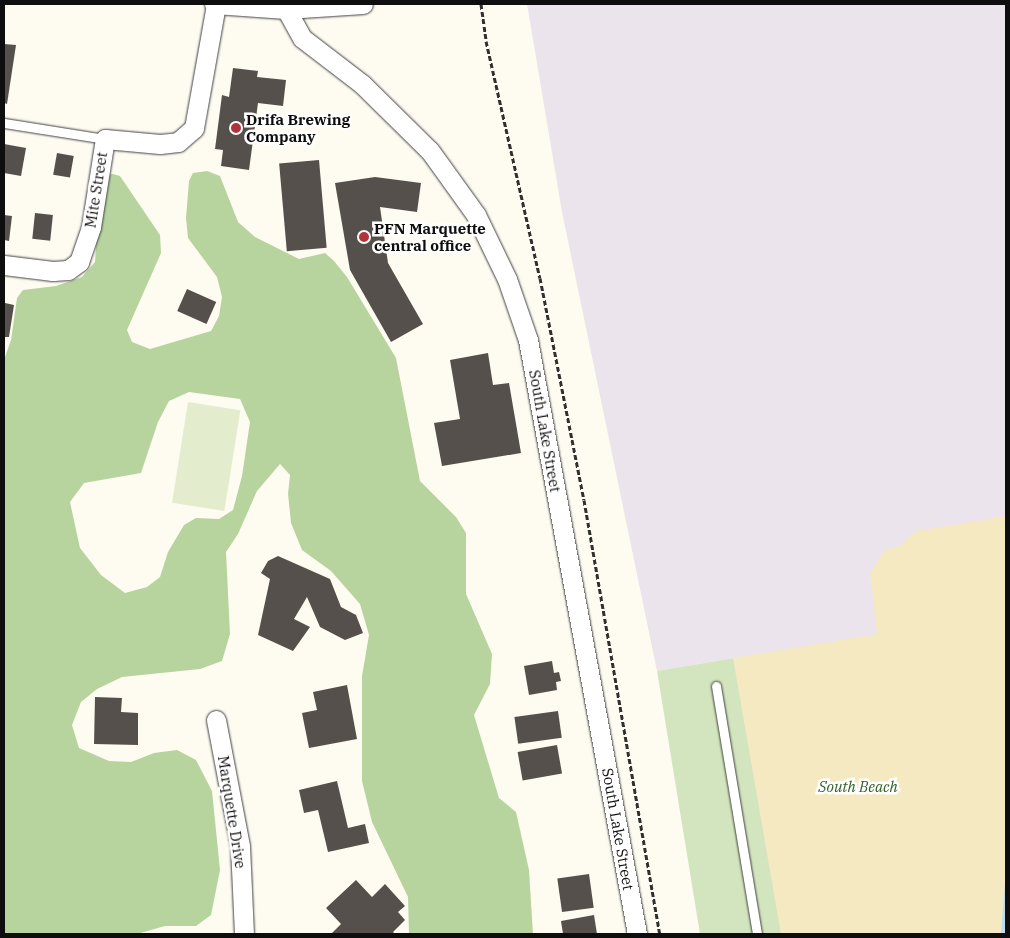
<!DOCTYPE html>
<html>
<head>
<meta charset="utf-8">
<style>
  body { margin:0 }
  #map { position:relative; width:1010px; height:938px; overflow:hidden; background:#fefbf1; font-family:"IBM Plex Serif",serif }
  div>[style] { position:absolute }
  .industrial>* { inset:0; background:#ebe4ec }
  .green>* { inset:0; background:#d3e5be }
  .forest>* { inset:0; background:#b8d49e }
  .sand>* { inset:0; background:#f5e9c2 }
  .pitch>* { inset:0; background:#e3edce; transform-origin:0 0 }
  .water>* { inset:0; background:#baddf0 }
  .building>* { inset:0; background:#56504c; transform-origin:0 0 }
  .path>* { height:3px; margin-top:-1.5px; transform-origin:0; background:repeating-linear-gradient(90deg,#303030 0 5px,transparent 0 7.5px) }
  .roads { filter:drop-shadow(0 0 1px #414141) drop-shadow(0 0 1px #414141) }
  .service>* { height:9px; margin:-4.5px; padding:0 4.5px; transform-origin:4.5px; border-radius:4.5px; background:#fff }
  .minor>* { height:19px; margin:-9.5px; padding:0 9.5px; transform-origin:9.5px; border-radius:9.5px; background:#fff }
  .dots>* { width:14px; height:14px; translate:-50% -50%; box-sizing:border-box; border:2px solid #fff; border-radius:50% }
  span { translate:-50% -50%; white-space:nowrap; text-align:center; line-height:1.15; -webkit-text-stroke:5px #fff; paint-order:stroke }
  .poi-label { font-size:15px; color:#0e0e0e; font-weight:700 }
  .left { translate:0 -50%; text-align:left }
  .street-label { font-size:15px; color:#0e0e0e }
  .park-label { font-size:15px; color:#326025; font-style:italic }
  .frame { position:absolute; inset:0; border:5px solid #0e0e0e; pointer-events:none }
</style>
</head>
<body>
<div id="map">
  <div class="industrial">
    <div style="clip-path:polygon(527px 4px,1006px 4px,1006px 602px,877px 634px,657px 671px,562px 212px)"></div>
  </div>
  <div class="green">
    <div style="clip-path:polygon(877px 634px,1006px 871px,1001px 934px,700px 934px,657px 671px)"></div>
  </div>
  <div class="forest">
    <div style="clip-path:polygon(evenodd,207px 171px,220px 176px,238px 222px,255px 237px,299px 259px,325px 253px,334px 261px,347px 277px,396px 358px,420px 481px,456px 517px,466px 533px,466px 594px,492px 654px,490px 684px,474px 715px,499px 798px,516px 812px,529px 870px,533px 934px,409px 934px,408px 897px,372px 822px,362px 781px,362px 676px,369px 635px,360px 604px,331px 571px,302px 550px,291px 523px,288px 494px,290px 475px,280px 464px,257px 491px,238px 534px,226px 552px,230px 634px,222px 661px,200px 669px,122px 677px,97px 689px,81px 702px,72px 725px,79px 748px,109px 761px,131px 762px,154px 753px,177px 750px,196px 760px,212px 791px,220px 870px,211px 915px,196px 926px,165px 926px,137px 934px,4px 934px,4px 360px,11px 340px,17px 298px,23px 290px,56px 286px,82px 277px,95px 262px,99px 198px,106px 175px,113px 174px,120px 176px,160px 235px,161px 253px,127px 330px,132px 342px,150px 349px,211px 331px,219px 316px,222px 297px,217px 277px,188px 238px,186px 218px,189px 181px,193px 173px,207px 171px,189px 392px,240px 399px,250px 422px,242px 476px,233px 510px,219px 519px,196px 518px,184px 525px,168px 552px,160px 577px,147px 587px,125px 593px,101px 575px,80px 548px,70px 502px,84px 483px,141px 473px,158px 422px,169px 401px,189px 392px)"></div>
  </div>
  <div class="sand">
    <div style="clip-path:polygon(1006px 516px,1006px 934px,781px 934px,733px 658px,877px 634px,870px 573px,884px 551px,901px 545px,916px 531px)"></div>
  </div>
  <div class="pitch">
    <div style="left:188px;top:402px;width:53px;height:102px;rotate:9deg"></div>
  </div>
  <div class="water">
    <div style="clip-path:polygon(1006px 871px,1006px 934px,1001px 934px)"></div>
  </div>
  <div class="building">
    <div style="clip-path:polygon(4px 44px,16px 45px,7px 104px,4px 103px)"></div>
    <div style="clip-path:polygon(233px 68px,258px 71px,257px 77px,286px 80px,283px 106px,258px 103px,249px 170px,221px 166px,223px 150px,215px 149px,222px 95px,229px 97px)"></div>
    <div style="clip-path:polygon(4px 144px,26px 148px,21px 176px,4px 173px)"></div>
    <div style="left:57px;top:153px;width:17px;height:22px;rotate:10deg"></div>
    <div style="left:319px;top:160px;width:88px;height:40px;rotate:85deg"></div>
    <div style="clip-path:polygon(375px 177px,421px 183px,417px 212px,380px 207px,388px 263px,423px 324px,391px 342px,350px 270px,335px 183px)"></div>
    <div style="left:35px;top:213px;width:18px;height:26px;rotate:6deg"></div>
    <div style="clip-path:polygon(4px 215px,12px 216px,9px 241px,4px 240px)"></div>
    <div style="left:187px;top:289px;width:32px;height:24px;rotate:24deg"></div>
    <div style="clip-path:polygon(4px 298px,5px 303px,14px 305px,9px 337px,4px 337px)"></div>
    <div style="clip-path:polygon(488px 353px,493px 385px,509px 383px,521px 453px,442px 466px,434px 423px,460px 419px,450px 360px)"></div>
    <div style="clip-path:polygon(278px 556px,330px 579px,341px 607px,356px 615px,363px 633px,345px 640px,320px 627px,307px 597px,294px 619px,310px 627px,293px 651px,258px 635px,270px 579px,261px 573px,268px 561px)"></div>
    <div style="clip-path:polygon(552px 661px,554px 673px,559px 672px,561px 681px,556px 682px,557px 690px,529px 695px,524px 666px)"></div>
    <div style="clip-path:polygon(347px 685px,357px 739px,309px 748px,302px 713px,317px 710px,313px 692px)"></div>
    <div style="clip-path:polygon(95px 697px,122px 698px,121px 712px,138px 713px,138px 745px,94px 744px)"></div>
    <div style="left:558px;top:711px;width:27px;height:44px;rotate:82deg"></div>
    <div style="left:557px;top:745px;width:29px;height:40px;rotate:80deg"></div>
    <div style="clip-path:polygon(337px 781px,348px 828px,365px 824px,369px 843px,328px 852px,318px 810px,304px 813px,299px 790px)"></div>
    <div style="left:589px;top:874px;width:34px;height:32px;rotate:82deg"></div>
    <div style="clip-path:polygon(356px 880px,372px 897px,385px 884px,405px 906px,398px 912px,405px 920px,393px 932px,395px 934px,331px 934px,341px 924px,326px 908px)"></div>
    <div style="clip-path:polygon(594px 915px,597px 934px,563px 934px,561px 921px)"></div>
  </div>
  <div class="path">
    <div style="left:481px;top:4px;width:37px;rotate:82deg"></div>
    <div style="left:486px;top:41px;width:243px;rotate:77.2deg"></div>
    <div style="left:540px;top:278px;width:226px;rotate:78.8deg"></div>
    <div style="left:584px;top:500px;width:441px;rotate:80.1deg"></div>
  </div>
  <div class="roads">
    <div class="service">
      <div style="left:4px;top:123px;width:102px;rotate:9deg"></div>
      <div style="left:716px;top:686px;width:251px;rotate:80.6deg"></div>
    </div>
    <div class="minor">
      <div style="left:214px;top:4px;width:72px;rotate:4deg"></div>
      <div style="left:286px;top:9px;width:77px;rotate:-3.7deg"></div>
      <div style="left:286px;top:9px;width:33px;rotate:61deg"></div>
      <div style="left:302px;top:38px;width:76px;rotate:37.5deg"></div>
      <div style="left:362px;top:84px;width:95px;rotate:44.6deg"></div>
      <div style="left:430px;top:151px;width:79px;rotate:54.3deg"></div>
      <div style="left:476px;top:215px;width:71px;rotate:64.2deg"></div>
      <div style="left:507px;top:279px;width:65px;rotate:71deg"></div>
      <div style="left:528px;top:340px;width:604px;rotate:79.6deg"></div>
      <div style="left:4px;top:265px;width:49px;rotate:7deg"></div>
      <div style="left:53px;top:271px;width:15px;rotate:-4deg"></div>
      <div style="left:68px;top:270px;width:14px;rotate:-36deg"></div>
      <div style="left:79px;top:262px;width:37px;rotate:-71deg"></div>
      <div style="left:91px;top:227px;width:89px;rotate:-81deg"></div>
      <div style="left:105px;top:139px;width:55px;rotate:5.2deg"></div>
      <div style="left:160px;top:144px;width:18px;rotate:-6deg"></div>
      <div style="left:178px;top:142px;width:21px;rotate:-41deg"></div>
      <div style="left:194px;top:128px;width:126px;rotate:-79.9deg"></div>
      <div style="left:216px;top:720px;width:128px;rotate:79.2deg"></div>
      <div style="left:240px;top:846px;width:88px;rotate:87.4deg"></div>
    </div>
  </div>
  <div class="dots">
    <div style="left:236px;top:128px;background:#b1343c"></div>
    <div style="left:364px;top:237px;background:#b1343c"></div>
  </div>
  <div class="poi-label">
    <span class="left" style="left:246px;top:128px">Drifa Brewing<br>Company</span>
    <span class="left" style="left:374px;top:237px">PFN Marquette<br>central office</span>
  </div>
  <div class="street-label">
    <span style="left:96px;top:190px;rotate:-81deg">Mite Street</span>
    <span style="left:545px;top:431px;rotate:80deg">South Lake Street</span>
    <span style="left:232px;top:812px;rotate:81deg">Marquette Drive</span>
    <span style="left:618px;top:829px;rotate:80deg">South Lake Street</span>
  </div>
  <div class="park-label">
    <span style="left:858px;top:787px">South Beach</span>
  </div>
  <div class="frame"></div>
</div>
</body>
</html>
